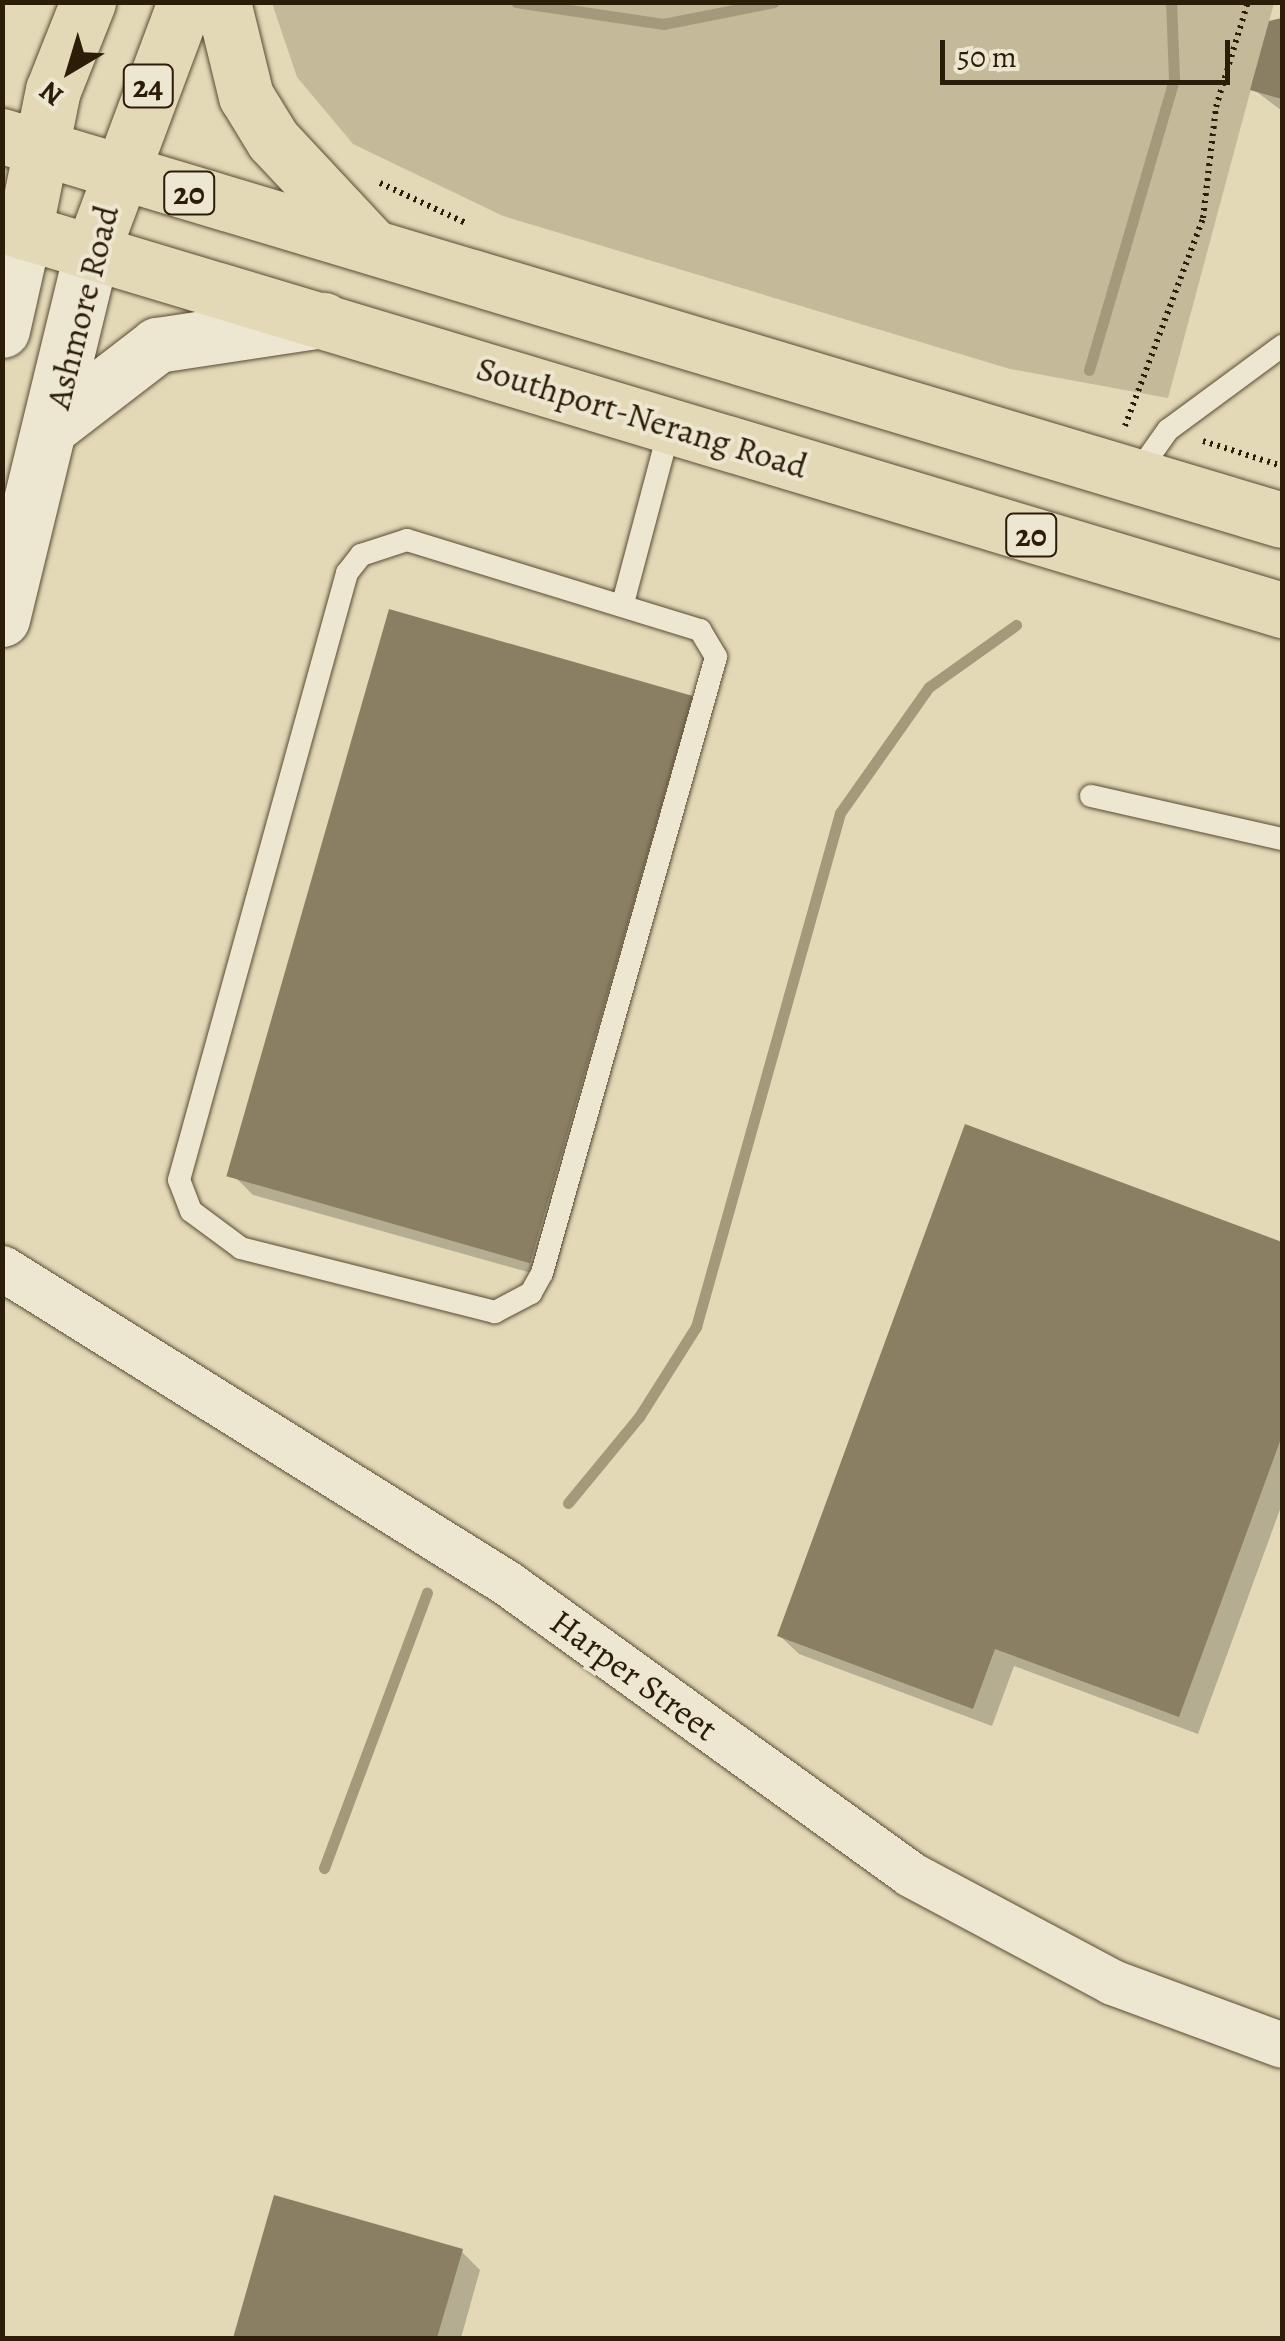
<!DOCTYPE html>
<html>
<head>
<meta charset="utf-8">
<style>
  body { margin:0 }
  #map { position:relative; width:1285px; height:2341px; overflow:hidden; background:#e3d9b7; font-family:Alegreya,serif }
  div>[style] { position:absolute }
  .green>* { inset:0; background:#c4b999 }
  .shadow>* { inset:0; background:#0003 }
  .stream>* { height:11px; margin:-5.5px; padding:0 5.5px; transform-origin:5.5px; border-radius:5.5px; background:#a5997c }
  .building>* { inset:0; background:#8b7f63; transform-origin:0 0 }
  .path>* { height:6px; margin-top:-3px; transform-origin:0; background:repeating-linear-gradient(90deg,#2c1d08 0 2.5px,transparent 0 7.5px) }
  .roads { filter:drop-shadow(0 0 2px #5a4c34) drop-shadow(0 0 2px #5a4c34) }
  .service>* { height:22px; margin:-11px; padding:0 11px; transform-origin:11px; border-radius:11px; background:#ede6d0 }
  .minor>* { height:45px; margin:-22.5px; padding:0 22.5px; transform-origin:22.5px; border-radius:22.5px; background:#ede6d0 }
  .secondary>* { height:55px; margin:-27.5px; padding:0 27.5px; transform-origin:27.5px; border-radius:27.5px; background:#ede6d0 }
  .primary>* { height:55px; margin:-27.5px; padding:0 27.5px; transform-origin:27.5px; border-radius:27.5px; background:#e3d9b7 }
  span { translate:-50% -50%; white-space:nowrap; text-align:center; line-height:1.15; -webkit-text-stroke:8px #ede6d0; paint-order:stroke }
  .shield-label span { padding:2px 8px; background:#ede6d0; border:2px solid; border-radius:8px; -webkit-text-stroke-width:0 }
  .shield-label { font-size:32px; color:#2c1d08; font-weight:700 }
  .street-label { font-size:35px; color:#2c1d08 }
  .frame { position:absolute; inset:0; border:5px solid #2c1d08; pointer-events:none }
  .north { position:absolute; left:20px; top:20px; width:100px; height:100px; -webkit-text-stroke:8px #ede6d0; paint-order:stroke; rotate:218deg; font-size:28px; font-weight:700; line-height:40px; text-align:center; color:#2c1d08 }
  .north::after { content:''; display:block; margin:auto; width:35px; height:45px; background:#2c1d08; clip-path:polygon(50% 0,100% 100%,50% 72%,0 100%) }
  .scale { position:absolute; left:940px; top:40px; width:290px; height:45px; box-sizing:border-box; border:5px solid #2c1d08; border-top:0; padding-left:12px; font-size:30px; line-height:35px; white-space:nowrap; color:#2c1d08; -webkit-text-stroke:8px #ede6d0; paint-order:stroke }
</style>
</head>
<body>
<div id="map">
  <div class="green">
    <div style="clip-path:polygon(272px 3px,1274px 3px,1168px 398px,1010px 369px,503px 216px,353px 144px,297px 77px)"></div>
  </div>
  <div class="shadow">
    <div style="clip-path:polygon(1282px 20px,1282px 111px,1253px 89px,1271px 23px)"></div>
    <div style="clip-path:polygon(692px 697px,710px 715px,553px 1279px,253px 1195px,234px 1176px)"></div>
    <div style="clip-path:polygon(966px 1128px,1282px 1245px,1282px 1504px,1198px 1734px,1014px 1666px,992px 1726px,799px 1654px,780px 1636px)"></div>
    <div style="clip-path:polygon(276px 2198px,461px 2251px,480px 2270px,461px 2338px,236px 2338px)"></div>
  </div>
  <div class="stream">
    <div style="left:516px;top:2px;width:149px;rotate:8.5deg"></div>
    <div style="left:663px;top:24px;width:113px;rotate:-11.2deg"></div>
    <div style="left:1089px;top:370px;width:303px;rotate:-73.7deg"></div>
    <div style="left:1174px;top:79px;width:77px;rotate:-92.2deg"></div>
    <div style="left:568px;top:1503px;width:112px;rotate:-50.5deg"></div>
    <div style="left:639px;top:1417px;width:107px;rotate:-57.7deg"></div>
    <div style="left:696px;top:1327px;width:534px;rotate:-74.35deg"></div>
    <div style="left:840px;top:813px;width:154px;rotate:-54.8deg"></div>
    <div style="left:929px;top:687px;width:107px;rotate:-35.5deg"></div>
    <div style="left:324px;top:1868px;width:294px;rotate:-69.5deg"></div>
  </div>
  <div class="building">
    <div style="clip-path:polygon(1282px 18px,1282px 99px,1250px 90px,1269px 21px)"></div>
    <div style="left:389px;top:609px;width:316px;height:590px;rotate:16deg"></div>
    <div style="clip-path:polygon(965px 1124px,1282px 1242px,1282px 1436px,1179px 1717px,995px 1649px,973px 1709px,777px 1636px)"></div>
    <div style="clip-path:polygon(274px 2195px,463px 2249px,437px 2338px,233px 2338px)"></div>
  </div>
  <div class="path">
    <div style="left:380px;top:183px;width:97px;rotate:25deg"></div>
    <div style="left:1125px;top:426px;width:222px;rotate:-69.4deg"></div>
    <div style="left:1203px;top:218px;width:112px;rotate:-83.3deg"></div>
    <div style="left:1216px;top:107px;width:110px;rotate:-73.1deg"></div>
    <div style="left:1203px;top:441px;width:83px;rotate:17.6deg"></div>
  </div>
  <div class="roads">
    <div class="service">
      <div style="left:1136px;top:475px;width:55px;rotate:-54.6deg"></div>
      <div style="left:1168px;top:430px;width:142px;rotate:-36.4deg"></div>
      <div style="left:407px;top:540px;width:307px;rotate:17.1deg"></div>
      <div style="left:700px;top:630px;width:31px;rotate:59deg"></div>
      <div style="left:716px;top:657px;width:640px;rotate:105.77deg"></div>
      <div style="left:542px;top:1273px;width:23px;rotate:119deg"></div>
      <div style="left:531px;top:1293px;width:41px;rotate:152.2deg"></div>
      <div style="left:495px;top:1312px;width:262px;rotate:-165.9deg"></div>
      <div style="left:241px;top:1248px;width:62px;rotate:-143.5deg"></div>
      <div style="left:191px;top:1211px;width:33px;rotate:-111deg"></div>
      <div style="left:179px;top:1180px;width:630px;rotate:-74.53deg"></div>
      <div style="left:347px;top:573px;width:23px;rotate:-52deg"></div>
      <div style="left:361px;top:555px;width:48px;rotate:-18.1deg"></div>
      <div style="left:623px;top:603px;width:183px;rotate:-75.1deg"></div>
      <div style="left:1091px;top:796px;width:196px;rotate:12.7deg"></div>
    </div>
    <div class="minor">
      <div style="left:2px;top:1268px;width:595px;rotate:31.95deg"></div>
      <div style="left:507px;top:1583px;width:497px;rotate:35.8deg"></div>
      <div style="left:910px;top:1874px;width:229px;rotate:28.1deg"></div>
      <div style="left:1112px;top:1982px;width:181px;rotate:20.3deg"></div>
    </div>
    <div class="secondary">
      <div style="left:2px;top:330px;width:100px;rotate:-77.3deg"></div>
      <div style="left:52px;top:426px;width:133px;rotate:-37.6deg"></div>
      <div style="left:157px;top:345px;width:168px;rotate:-8.6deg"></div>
      <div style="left:2px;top:619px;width:379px;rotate:-76.3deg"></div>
    </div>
    <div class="primary">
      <div style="left:223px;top:2px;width:97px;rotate:76.3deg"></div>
      <div style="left:246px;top:96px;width:52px;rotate:58.5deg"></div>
      <div style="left:273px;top:140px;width:144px;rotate:47deg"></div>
      <div style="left:2px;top:136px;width:1336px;rotate:16.7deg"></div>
      <div style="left:2px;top:225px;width:1337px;rotate:16.74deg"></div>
      <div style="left:24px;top:232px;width:145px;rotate:-78.5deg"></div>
      <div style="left:53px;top:90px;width:95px;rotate:-68.3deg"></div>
      <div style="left:92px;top:251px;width:266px;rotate:-69.5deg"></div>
    </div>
  </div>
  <div class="shield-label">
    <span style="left:148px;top:86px">24</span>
    <span style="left:189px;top:193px">20</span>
    <span style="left:1031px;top:535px">20</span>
  </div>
  <div class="street-label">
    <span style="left:82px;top:307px;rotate:-76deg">Ashmore Road</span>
    <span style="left:642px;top:417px;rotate:17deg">Southport-Nerang Road</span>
    <span style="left:634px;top:1675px;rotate:36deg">Harper Street</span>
  </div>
  <div class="frame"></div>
  <div class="north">N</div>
  <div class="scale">50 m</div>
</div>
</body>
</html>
